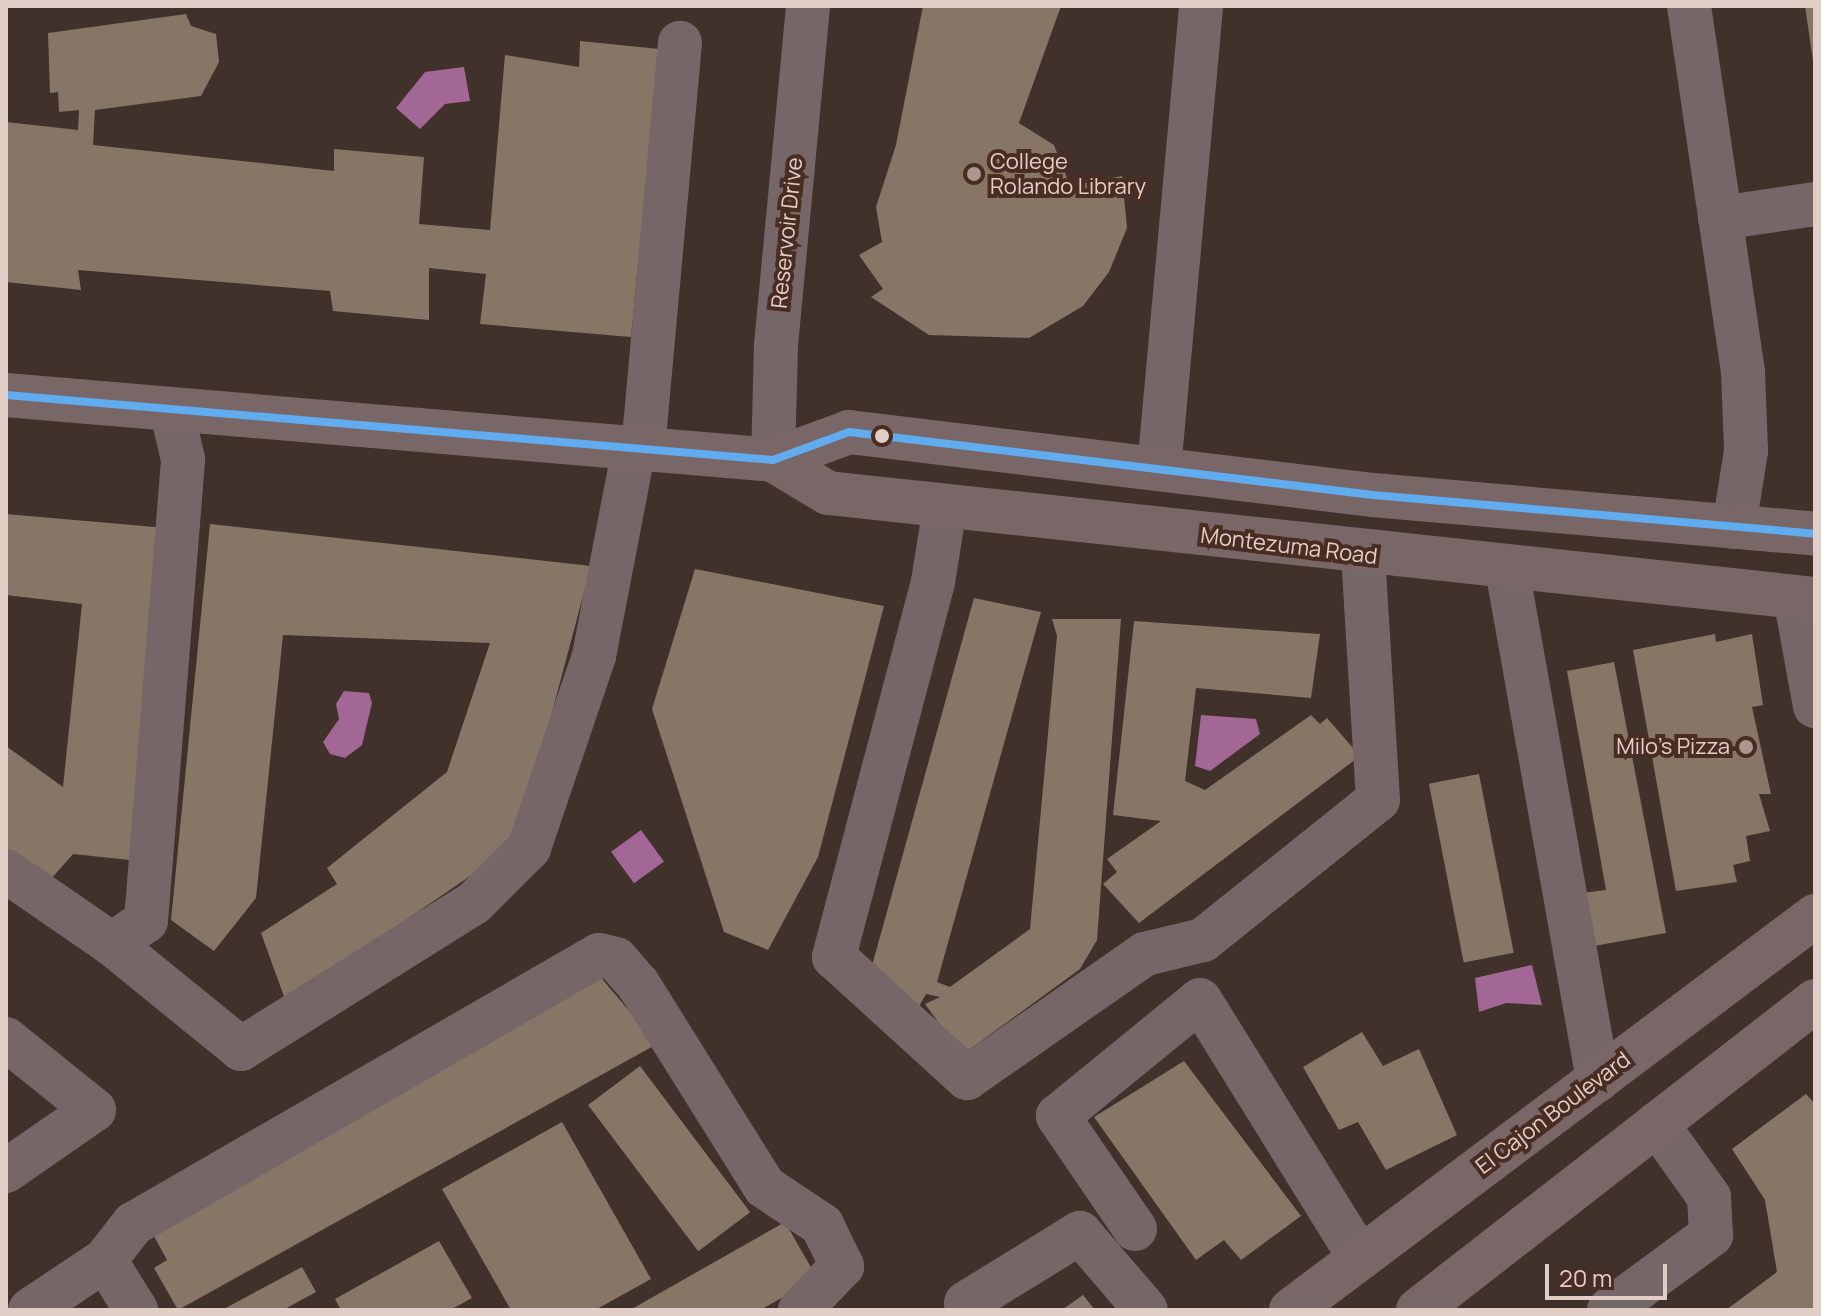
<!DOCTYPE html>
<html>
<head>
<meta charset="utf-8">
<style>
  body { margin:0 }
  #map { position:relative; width:1821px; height:1316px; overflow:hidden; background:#41312b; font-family:Manrope,sans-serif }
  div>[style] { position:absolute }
  .water>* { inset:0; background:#a36795; transform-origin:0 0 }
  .building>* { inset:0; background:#877666; transform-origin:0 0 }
  .minor>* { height:44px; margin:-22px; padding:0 22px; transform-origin:22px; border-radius:22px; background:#756768 }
  .major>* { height:44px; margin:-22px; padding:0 22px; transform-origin:22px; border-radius:22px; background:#786766 }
  .bus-1>* { height:8px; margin:-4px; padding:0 4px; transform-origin:4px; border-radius:4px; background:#60acee }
  .dots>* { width:22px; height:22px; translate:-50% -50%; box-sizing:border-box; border:4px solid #4a2d22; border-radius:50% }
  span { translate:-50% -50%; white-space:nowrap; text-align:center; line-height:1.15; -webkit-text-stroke:8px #4a2d22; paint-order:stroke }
  .poi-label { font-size:22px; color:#e1cec7 }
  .left { translate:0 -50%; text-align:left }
  .right { translate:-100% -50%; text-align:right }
  .street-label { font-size:22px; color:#e1cec7 }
  .frame { position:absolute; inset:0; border:8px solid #e1cec7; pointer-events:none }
  .scale { position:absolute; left:1545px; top:1264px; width:122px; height:36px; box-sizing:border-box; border:4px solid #e1cec7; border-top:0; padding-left:10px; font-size:24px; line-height:28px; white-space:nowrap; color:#e1cec7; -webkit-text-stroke:6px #4a2d22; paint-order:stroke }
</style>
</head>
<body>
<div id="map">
  <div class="water">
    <div style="clip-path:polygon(464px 67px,470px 101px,445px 104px,420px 129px,396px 108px,425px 72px)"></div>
    <div style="clip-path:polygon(344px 691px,369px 693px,372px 703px,362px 745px,345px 758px,330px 754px,323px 742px,339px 719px,336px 704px)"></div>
    <div style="clip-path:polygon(1201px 715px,1256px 719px,1260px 734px,1210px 771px,1195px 766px)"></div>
    <div style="left:641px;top:830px;width:39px;height:37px;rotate:54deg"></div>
    <div style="clip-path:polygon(1532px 965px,1542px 1005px,1506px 1003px,1479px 1012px,1475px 978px)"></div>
  </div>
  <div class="building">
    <div style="clip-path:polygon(923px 6px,1061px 6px,1019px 123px,1054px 145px,1070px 186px,1122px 176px,1127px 228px,1109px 272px,1083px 306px,1029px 338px,929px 335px,871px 297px,883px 289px,859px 255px,882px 242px,876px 207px,896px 145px)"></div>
    <div style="clip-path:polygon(1805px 6px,1815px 6px,1815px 60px,1813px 61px)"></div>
    <div style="clip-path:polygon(186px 14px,191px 26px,216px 34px,219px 62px,201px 96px,95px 110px,93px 145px,334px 171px,334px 149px,424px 157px,419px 224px,490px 230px,505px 55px,579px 67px,580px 41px,659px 49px,631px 337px,480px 324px,486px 274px,429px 268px,429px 320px,333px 311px,330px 291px,78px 270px,81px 290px,6px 282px,6px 122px,78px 130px,79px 110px,59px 112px,58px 92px,50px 93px,48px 33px)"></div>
    <div style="clip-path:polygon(6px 514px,166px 528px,130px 860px,73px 854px,50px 880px,6px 848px,6px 746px,63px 787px,82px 604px,6px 595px)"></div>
    <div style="clip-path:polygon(210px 524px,591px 566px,517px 844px,286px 1002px,261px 933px,337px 884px,327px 868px,447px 772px,490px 643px,283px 635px,256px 898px,214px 951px,171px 920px)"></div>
    <div style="clip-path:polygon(695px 569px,884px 606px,818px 857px,768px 950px,724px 932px,652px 709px)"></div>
    <div style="clip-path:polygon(974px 598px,1041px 612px,937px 982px,950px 987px,1030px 929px,1057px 636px,1052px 619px,1121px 619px,1097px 940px,1080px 969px,962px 1055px,925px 1004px,940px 997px,926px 994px,918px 1008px,868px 980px)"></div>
    <div style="clip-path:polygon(1134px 621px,1320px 634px,1311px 698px,1196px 688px,1185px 781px,1205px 790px,1311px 715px,1320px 724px,1327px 718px,1360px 756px,1139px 923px,1103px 884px,1117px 872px,1107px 859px,1161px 821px,1113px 815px)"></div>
    <div style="clip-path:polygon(1715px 634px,1716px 642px,1752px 634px,1763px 705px,1752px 707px,1771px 794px,1759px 794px,1770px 831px,1746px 836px,1750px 861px,1733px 865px,1737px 882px,1676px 891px,1633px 650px)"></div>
    <div style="clip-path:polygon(1614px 662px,1666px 933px,1583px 948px,1574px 894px,1606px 890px,1567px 671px)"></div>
    <div style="left:1479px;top:774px;width:182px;height:51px;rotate:79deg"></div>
    <div style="clip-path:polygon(598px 974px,657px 1044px,178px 1310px,154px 1268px,167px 1260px,149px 1227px)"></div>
    <div style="clip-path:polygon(1362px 1032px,1383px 1066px,1419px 1049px,1457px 1135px,1386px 1170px,1358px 1122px,1339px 1130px,1303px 1067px)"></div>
    <div style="clip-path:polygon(1184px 1061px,1301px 1216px,1241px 1260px,1224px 1240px,1196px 1260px,1094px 1117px)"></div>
    <div style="left:640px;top:1066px;width:183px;height:65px;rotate:53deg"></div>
    <div style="clip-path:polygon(1806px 1094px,1815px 1104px,1815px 1310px,1726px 1310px,1777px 1272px,1765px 1200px,1732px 1149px)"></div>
    <div style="clip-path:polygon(562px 1122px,651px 1279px,595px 1310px,511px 1310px,442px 1189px)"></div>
    <div style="clip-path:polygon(785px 1222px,817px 1278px,760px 1310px,630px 1310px)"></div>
    <div style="clip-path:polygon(439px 1241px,472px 1298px,450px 1310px,341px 1310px,335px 1299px)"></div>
    <div style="clip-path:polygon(302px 1267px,316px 1292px,283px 1310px,222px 1310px)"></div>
    <div style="clip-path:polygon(1083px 1295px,1095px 1310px,1062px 1310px)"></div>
  </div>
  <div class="minor">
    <div style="left:1689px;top:6px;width:370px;rotate:81.6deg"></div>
    <div style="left:1743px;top:372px;width:79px;rotate:87.8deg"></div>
    <div style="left:1746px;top:451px;width:77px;rotate:99deg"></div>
    <div style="left:1720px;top:218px;width:96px;rotate:-8.4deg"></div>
    <div style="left:643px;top:449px;width:408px;rotate:-84.8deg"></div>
    <div style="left:773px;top:460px;width:115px;rotate:-88.5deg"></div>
    <div style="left:776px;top:345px;width:341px;rotate:-84.6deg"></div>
    <div style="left:1159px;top:469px;width:465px;rotate:-84.8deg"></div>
    <div style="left:945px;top:507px;width:76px;rotate:99.1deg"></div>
    <div style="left:933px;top:582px;width:388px;rotate:104.8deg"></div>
    <div style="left:834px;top:957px;width:180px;rotate:42.3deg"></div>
    <div style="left:967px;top:1078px;width:217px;rotate:-34.9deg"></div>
    <div style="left:1145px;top:954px;width:60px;rotate:-13.6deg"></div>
    <div style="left:1203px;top:940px;width:224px;rotate:-38.7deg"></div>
    <div style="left:1378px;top:800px;width:246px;rotate:-93.5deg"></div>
    <div style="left:1507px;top:569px;width:519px;rotate:79.9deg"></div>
    <div style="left:1795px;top:597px;width:111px;rotate:79.6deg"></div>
    <div style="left:6px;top:871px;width:129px;rotate:34.6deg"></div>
    <div style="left:112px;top:944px;width:166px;rotate:39.1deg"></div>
    <div style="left:241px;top:1049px;width:275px;rotate:-32.1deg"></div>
    <div style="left:474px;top:903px;width:78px;rotate:-45deg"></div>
    <div style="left:529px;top:848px;width:203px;rotate:-71.3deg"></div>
    <div style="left:594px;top:656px;width:212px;rotate:-79.1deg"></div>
    <div style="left:112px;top:944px;width:41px;rotate:-34.1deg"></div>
    <div style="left:146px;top:921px;width:463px;rotate:-85.4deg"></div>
    <div style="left:183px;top:459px;width:51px;rotate:-103.5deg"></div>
    <div style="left:6px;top:1039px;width:113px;rotate:38.9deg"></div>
    <div style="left:94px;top:1110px;width:107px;rotate:145.3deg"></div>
    <div style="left:1135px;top:1229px;width:137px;rotate:-124.3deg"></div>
    <div style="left:1058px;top:1116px;width:183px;rotate:-39.2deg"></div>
    <div style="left:1200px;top:1000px;width:304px;rotate:58.2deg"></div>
    <div style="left:105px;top:1260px;width:59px;rotate:58.2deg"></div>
    <div style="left:966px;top:1303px;width:134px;rotate:-31.6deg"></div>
    <div style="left:1080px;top:1233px;width:101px;rotate:49.4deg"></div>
    <div style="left:30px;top:1310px;width:90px;rotate:-33.7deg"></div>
    <div style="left:105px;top:1260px;width:46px;rotate:-52.1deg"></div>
    <div style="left:133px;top:1224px;width:538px;rotate:-30deg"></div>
    <div style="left:599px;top:955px;width:17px;rotate:13deg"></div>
    <div style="left:616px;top:959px;width:33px;rotate:49deg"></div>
    <div style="left:638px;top:984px;width:239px;rotate:58deg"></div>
    <div style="left:765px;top:1187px;width:69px;rotate:33.7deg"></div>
    <div style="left:822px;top:1225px;width:46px;rotate:64deg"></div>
    <div style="left:842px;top:1266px;width:61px;rotate:133.7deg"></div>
    <div style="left:1609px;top:1310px;width:127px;rotate:-36.3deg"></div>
    <div style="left:1711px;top:1235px;width:38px;rotate:-93deg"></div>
    <div style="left:1709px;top:1197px;width:90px;rotate:-125.5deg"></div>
  </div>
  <div class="major">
    <div style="left:6px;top:395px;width:770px;rotate:4.84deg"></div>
    <div style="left:773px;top:460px;width:81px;rotate:-20.2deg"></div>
    <div style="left:849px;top:432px;width:528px;rotate:6.86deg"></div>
    <div style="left:1373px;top:495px;width:444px;rotate:5deg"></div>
    <div style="left:773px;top:460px;width:64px;rotate:31deg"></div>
    <div style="left:828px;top:493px;width:993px;rotate:6.13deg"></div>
    <div style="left:1291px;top:1310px;width:656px;rotate:-36.94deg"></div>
    <div style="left:1418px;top:1310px;width:503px;rotate:-37.89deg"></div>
  </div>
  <div class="bus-1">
    <div style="left:6px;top:395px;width:770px;rotate:4.84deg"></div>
    <div style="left:773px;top:460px;width:81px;rotate:-20.2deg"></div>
    <div style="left:849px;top:432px;width:528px;rotate:6.86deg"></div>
    <div style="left:1373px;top:495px;width:444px;rotate:5deg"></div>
  </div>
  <div class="dots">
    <div style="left:974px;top:174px;background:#a99790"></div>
    <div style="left:882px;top:436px;background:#e1cec7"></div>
    <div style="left:1746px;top:747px;background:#a99790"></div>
  </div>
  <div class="poi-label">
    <span class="left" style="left:990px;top:174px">College<br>Rolando Library</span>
    <span class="right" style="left:1730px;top:747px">Milo's Pizza</span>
  </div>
  <div class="street-label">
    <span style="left:787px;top:233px;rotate:-84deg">Reservoir Drive</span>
    <span style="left:1289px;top:546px;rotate:7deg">Montezuma Road</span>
    <span style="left:1553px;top:1113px;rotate:-37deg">El Cajon Boulevard</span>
  </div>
  <div class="frame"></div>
  <div class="scale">20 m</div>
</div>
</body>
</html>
